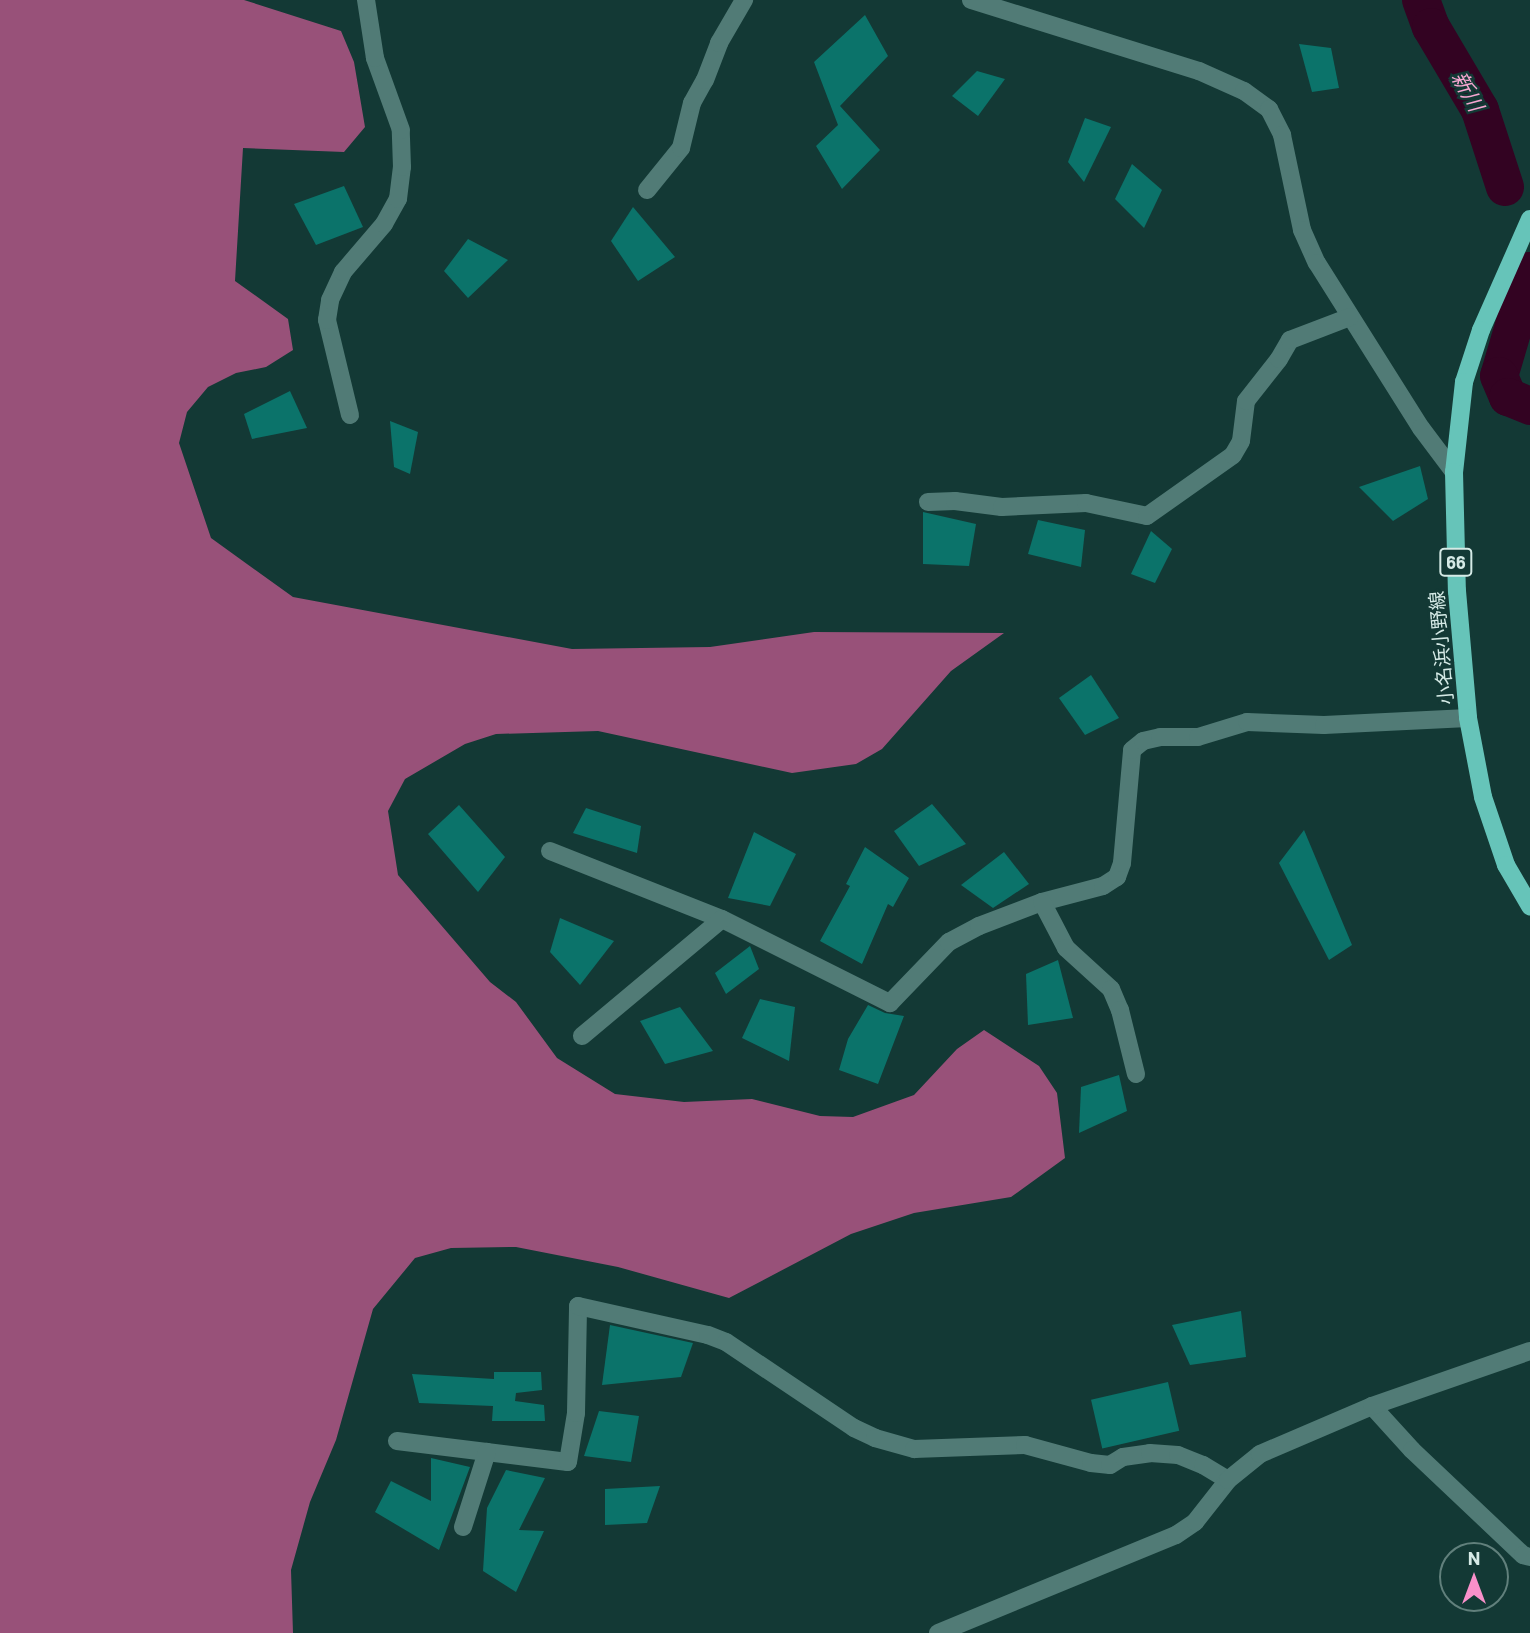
<!DOCTYPE html>
<html>
<head>
<meta charset="utf-8">
<style>
  body { margin:0 }
  #map { position:relative; width:1530px; height:1633px; overflow:hidden; background:#133935; font-family:Barlow,"Noto Sans JP",sans-serif }
  div>[style] { position:absolute }
  .forest>* { inset:0; background:#985179 }
  .river>* { height:38px; margin:-19px; padding:0 19px; transform-origin:19px; border-radius:19px; background:#330322 }
  .building>* { inset:0; background:#0b736a; transform-origin:0 0 }
  .minor>* { height:18px; margin:-9px; padding:0 9px; transform-origin:9px; border-radius:9px; background:#517b76 }
  .major>* { height:18px; margin:-9px; padding:0 9px; transform-origin:9px; border-radius:9px; background:#66c4b9 }
  span { translate:-50% -50%; white-space:nowrap; text-align:center; line-height:1.15; -webkit-text-stroke:5px #133935; paint-order:stroke }
  .shield-label span { padding:2px 5px; background:#133935; border:2px solid; border-radius:5px; -webkit-text-stroke-width:0 }
  .shield-label { font-size:18px; color:#d5eae6; font-weight:700 }
  .street-label { font-size:19px; color:#d5eae6 }
  .water-label { font-size:21px; color:#f6a6d1; font-style:italic }
  .north { position:absolute; left:1439px; top:1542px; width:70px; height:70px; box-sizing:border-box; background:#133935; border:2px solid #61807c; border-radius:50%; rotate:0deg; font-size:19px; font-weight:700; line-height:28px; text-align:center; color:#d5eae6 }
  .north::after { content:''; display:block; margin:auto; width:24px; height:32px; background:#f990ca; clip-path:polygon(50% 0,100% 100%,50% 72%,0 100%) }
</style>
</head>
<body>
<div id="map">
  <div class="forest">
    <div style="clip-path:polygon(0 0,244px 0,341px 31px,354px 62px,365px 127px,344px 152px,243px 148px,235px 281px,288px 319px,293px 350px,266px 367px,236px 373px,208px 387px,187px 412px,179px 443px,211px 538px,293px 597px,572px 649px,710px 647px,814px 632px,1004px 633px,951px 671px,882px 749px,856px 764px,792px 773px,598px 731px,496px 734px,465px 744px,405px 779px,388px 811px,398px 875px,490px 982px,516px 1002px,557px 1058px,615px 1094px,684px 1102px,752px 1099px,820px 1116px,853px 1117px,914px 1095px,957px 1049px,984px 1030px,1039px 1066px,1057px 1093px,1065px 1158px,1011px 1197px,914px 1213px,851px 1234px,729px 1298px,618px 1267px,516px 1247px,451px 1248px,415px 1258px,373px 1309px,336px 1440px,310px 1502px,291px 1570px,293px 1633px,0 1633px)"></div>
  </div>
  <div class="river">
    <div style="left:1421px;top:0;width:29px;rotate:70deg"></div>
    <div style="left:1431px;top:27px;width:96px;rotate:59.4deg"></div>
    <div style="left:1480px;top:110px;width:81px;rotate:72deg"></div>
    <div style="left:1530px;top:271px;width:109px;rotate:106.4deg"></div>
    <div style="left:1499px;top:376px;width:23px;rotate:67deg"></div>
    <div style="left:1508px;top:397px;width:24px;rotate:22deg"></div>
  </div>
  <div class="building">
    <div style="clip-path:polygon(865px 15px,888px 56px,840px 106px,880px 150px,842px 189px,816px 146px,838px 125px,814px 62px)"></div>
    <div style="clip-path:polygon(1299px 44px,1331px 48px,1339px 88px,1312px 92px)"></div>
    <div style="clip-path:polygon(977px 71px,1005px 79px,978px 116px,952px 96px)"></div>
    <div style="clip-path:polygon(1085px 118px,1111px 127px,1084px 182px,1068px 162px)"></div>
    <div style="clip-path:polygon(1132px 164px,1162px 190px,1144px 228px,1115px 199px)"></div>
    <div style="clip-path:polygon(344px 186px,363px 227px,316px 245px,294px 204px)"></div>
    <div style="clip-path:polygon(633px 207px,675px 257px,638px 281px,611px 241px)"></div>
    <div style="clip-path:polygon(468px 239px,508px 260px,468px 298px,444px 271px)"></div>
    <div style="clip-path:polygon(290px 391px,307px 428px,252px 439px,244px 414px)"></div>
    <div style="clip-path:polygon(390px 421px,418px 432px,410px 474px,394px 467px)"></div>
    <div style="clip-path:polygon(1420px 466px,1428px 499px,1393px 521px,1359px 487px)"></div>
    <div style="clip-path:polygon(923px 512px,976px 524px,969px 566px,923px 564px)"></div>
    <div style="clip-path:polygon(1038px 520px,1085px 530px,1081px 567px,1028px 554px)"></div>
    <div style="clip-path:polygon(1151px 531px,1172px 549px,1155px 583px,1131px 574px)"></div>
    <div style="clip-path:polygon(1091px 675px,1119px 718px,1085px 735px,1059px 698px)"></div>
    <div style="clip-path:polygon(932px 804px,966px 844px,919px 866px,894px 831px)"></div>
    <div style="clip-path:polygon(459px 805px,505px 857px,478px 892px,428px 834px)"></div>
    <div style="clip-path:polygon(586px 808px,641px 826px,637px 853px,573px 833px)"></div>
    <div style="clip-path:polygon(1304px 830px,1352px 945px,1329px 960px,1279px 863px)"></div>
    <div style="clip-path:polygon(754px 832px,796px 854px,770px 906px,728px 898px)"></div>
    <div style="clip-path:polygon(865px 847px,909px 878px,893px 907px,888px 904px,862px 964px,820px 941px,850px 886px,846px 884px)"></div>
    <div style="clip-path:polygon(1004px 852px,1029px 884px,993px 908px,961px 885px)"></div>
    <div style="clip-path:polygon(560px 918px,614px 941px,580px 985px,550px 952px)"></div>
    <div style="clip-path:polygon(750px 946px,759px 969px,726px 994px,715px 973px)"></div>
    <div style="clip-path:polygon(1058px 960px,1073px 1018px,1028px 1025px,1026px 974px)"></div>
    <div style="clip-path:polygon(760px 999px,795px 1007px,789px 1061px,742px 1038px)"></div>
    <div style="clip-path:polygon(868px 1005px,885px 1013px,904px 1016px,878px 1084px,839px 1070px,848px 1039px)"></div>
    <div style="clip-path:polygon(680px 1007px,713px 1051px,665px 1064px,640px 1021px)"></div>
    <div style="clip-path:polygon(1119px 1075px,1127px 1111px,1079px 1133px,1081px 1087px)"></div>
    <div style="clip-path:polygon(1241px 1311px,1246px 1357px,1190px 1365px,1172px 1325px)"></div>
    <div style="clip-path:polygon(610px 1325px,693px 1343px,681px 1377px,602px 1385px)"></div>
    <div style="clip-path:polygon(494px 1372px,541px 1372px,542px 1390px,516px 1393px,515px 1401px,544px 1405px,545px 1421px,492px 1421px,493px 1406px,419px 1403px,412px 1374px,494px 1379px)"></div>
    <div style="left:1168px;top:1382px;width:50px;height:79px;rotate:77deg"></div>
    <div style="clip-path:polygon(599px 1411px,639px 1416px,631px 1462px,584px 1456px)"></div>
    <div style="clip-path:polygon(431px 1458px,470px 1467px,439px 1550px,375px 1512px,391px 1481px,431px 1501px)"></div>
    <div style="clip-path:polygon(506px 1470px,545px 1478px,519px 1530px,544px 1531px,516px 1592px,483px 1571px,487px 1508px)"></div>
    <div style="clip-path:polygon(660px 1486px,647px 1523px,605px 1525px,605px 1489px)"></div>
  </div>
  <div class="minor">
    <div style="left:971px;top:0;width:239px;rotate:17.3deg"></div>
    <div style="left:1199px;top:71px;width:49px;rotate:24deg"></div>
    <div style="left:1244px;top:91px;width:31px;rotate:36deg"></div>
    <div style="left:1269px;top:109px;width:29px;rotate:63deg"></div>
    <div style="left:1282px;top:135px;width:97px;rotate:78.1deg"></div>
    <div style="left:1302px;top:230px;width:36px;rotate:66deg"></div>
    <div style="left:1317px;top:263px;width:195px;rotate:57.8deg"></div>
    <div style="left:1421px;top:428px;width:55px;rotate:53.1deg"></div>
    <div style="left:647px;top:190px;width:54px;rotate:-51deg"></div>
    <div style="left:681px;top:148px;width:46px;rotate:-76.3deg"></div>
    <div style="left:692px;top:103px;width:26px;rotate:-61deg"></div>
    <div style="left:705px;top:80px;width:40px;rotate:-69deg"></div>
    <div style="left:719px;top:43px;width:50px;rotate:-59.8deg"></div>
    <div style="left:350px;top:415px;width:98px;rotate:-103.6deg"></div>
    <div style="left:327px;top:320px;width:20px;rotate:-81deg"></div>
    <div style="left:330px;top:300px;width:31px;rotate:-65deg"></div>
    <div style="left:343px;top:272px;width:63px;rotate:-49.5deg"></div>
    <div style="left:384px;top:224px;width:29px;rotate:-61deg"></div>
    <div style="left:398px;top:199px;width:32px;rotate:-83deg"></div>
    <div style="left:402px;top:167px;width:37px;rotate:-92deg"></div>
    <div style="left:401px;top:130px;width:77px;rotate:-109.9deg"></div>
    <div style="left:375px;top:58px;width:59px;rotate:-98.8deg"></div>
    <div style="left:928px;top:502px;width:27px;rotate:-2deg"></div>
    <div style="left:955px;top:501px;width:47px;rotate:7.3deg"></div>
    <div style="left:1002px;top:507px;width:84px;rotate:-2.7deg"></div>
    <div style="left:1086px;top:503px;width:62px;rotate:12deg"></div>
    <div style="left:1147px;top:516px;width:105px;rotate:-35.3deg"></div>
    <div style="left:1233px;top:455px;width:16px;rotate:-60deg"></div>
    <div style="left:1241px;top:441px;width:40px;rotate:-82.9deg"></div>
    <div style="left:1246px;top:401px;width:53px;rotate:-51.8deg"></div>
    <div style="left:1279px;top:359px;width:22px;rotate:-60deg"></div>
    <div style="left:1290px;top:340px;width:64px;rotate:-21deg"></div>
    <div style="left:550px;top:851px;width:185px;rotate:21.6deg"></div>
    <div style="left:722px;top:919px;width:188px;rotate:26.6deg"></div>
    <div style="left:890px;top:1003px;width:85px;rotate:-46deg"></div>
    <div style="left:949px;top:942px;width:34px;rotate:-28deg"></div>
    <div style="left:979px;top:926px;width:67px;rotate:-20.9deg"></div>
    <div style="left:1042px;top:902px;width:63px;rotate:-14.7deg"></div>
    <div style="left:1103px;top:886px;width:17px;rotate:-33deg"></div>
    <div style="left:1117px;top:877px;width:15px;rotate:-70deg"></div>
    <div style="left:1122px;top:863px;width:113px;rotate:-84.9deg"></div>
    <div style="left:1132px;top:750px;width:14px;rotate:-39deg"></div>
    <div style="left:1143px;top:741px;width:17px;rotate:-13deg"></div>
    <div style="left:1160px;top:737px;width:38px"></div>
    <div style="left:1198px;top:737px;width:51px;rotate:-17deg"></div>
    <div style="left:1247px;top:722px;width:77px;rotate:2.2deg"></div>
    <div style="left:1324px;top:725px;width:144px;rotate:-2.8deg"></div>
    <div style="left:1042px;top:902px;width:52px;rotate:62.4deg"></div>
    <div style="left:1066px;top:948px;width:61px;rotate:42.3deg"></div>
    <div style="left:1111px;top:989px;width:23px;rotate:67deg"></div>
    <div style="left:1120px;top:1010px;width:66px;rotate:76deg"></div>
    <div style="left:582px;top:1036px;width:182px;rotate:-39.9deg"></div>
    <div style="left:1372px;top:1406px;width:59px;rotate:47.7deg"></div>
    <div style="left:1412px;top:1450px;width:153px;rotate:43.4deg"></div>
    <div style="left:1523px;top:1555px;width:7px;rotate:16deg"></div>
    <div style="left:397px;top:1441px;width:172px;rotate:7deg"></div>
    <div style="left:568px;top:1462px;width:50px;rotate:-80.7deg"></div>
    <div style="left:576px;top:1413px;width:107px;rotate:-88.9deg"></div>
    <div style="left:578px;top:1306px;width:133px;rotate:12.6deg"></div>
    <div style="left:708px;top:1335px;width:19px;rotate:21deg"></div>
    <div style="left:726px;top:1342px;width:154px;rotate:33.9deg"></div>
    <div style="left:854px;top:1428px;width:23px;rotate:25deg"></div>
    <div style="left:875px;top:1438px;width:41px;rotate:15.8deg"></div>
    <div style="left:914px;top:1449px;width:111px;rotate:-2.1deg"></div>
    <div style="left:1025px;top:1445px;width:68px;rotate:15.3deg"></div>
    <div style="left:1091px;top:1463px;width:19px;rotate:6deg"></div>
    <div style="left:1110px;top:1465px;width:15px;rotate:-32deg"></div>
    <div style="left:1123px;top:1457px;width:27px;rotate:-8deg"></div>
    <div style="left:1150px;top:1453px;width:28px;rotate:4deg"></div>
    <div style="left:1178px;top:1455px;width:27px;rotate:22deg"></div>
    <div style="left:1203px;top:1465px;width:29px;rotate:31deg"></div>
    <div style="left:463px;top:1527px;width:79px;rotate:-72.3deg"></div>
    <div style="left:938px;top:1633px;width:257px;rotate:-22.4deg"></div>
    <div style="left:1176px;top:1535px;width:23px;rotate:-34deg"></div>
    <div style="left:1195px;top:1522px;width:53px;rotate:-51.8deg"></div>
    <div style="left:1228px;top:1480px;width:41px;rotate:-39.1deg"></div>
    <div style="left:1260px;top:1454px;width:122px;rotate:-23.2deg"></div>
    <div style="left:1372px;top:1406px;width:167px;rotate:-19.2deg"></div>
  </div>
  <div class="major">
    <div style="left:1530px;top:219px;width:121px;rotate:113.8deg"></div>
    <div style="left:1481px;top:330px;width:55px;rotate:108.1deg"></div>
    <div style="left:1464px;top:382px;width:91px;rotate:96.3deg"></div>
    <div style="left:1454px;top:472px;width:119px;rotate:88.6deg"></div>
    <div style="left:1457px;top:591px;width:127px;rotate:85deg"></div>
    <div style="left:1468px;top:718px;width:80px;rotate:79.2deg"></div>
    <div style="left:1483px;top:797px;width:72px;rotate:71.3deg"></div>
    <div style="left:1506px;top:865px;width:48px;rotate:59.7deg"></div>
  </div>
  <div class="shield-label">
    <span style="left:1456px;top:562px">66</span>
  </div>
  <div class="street-label">
    <span style="left:1441px;top:648px;rotate:-95deg">小名浜小野線</span>
  </div>
  <div class="water-label">
    <span style="left:1468px;top:91px;rotate:61deg">新川</span>
  </div>
  <div class="north">N</div>
</div>
</body>
</html>
